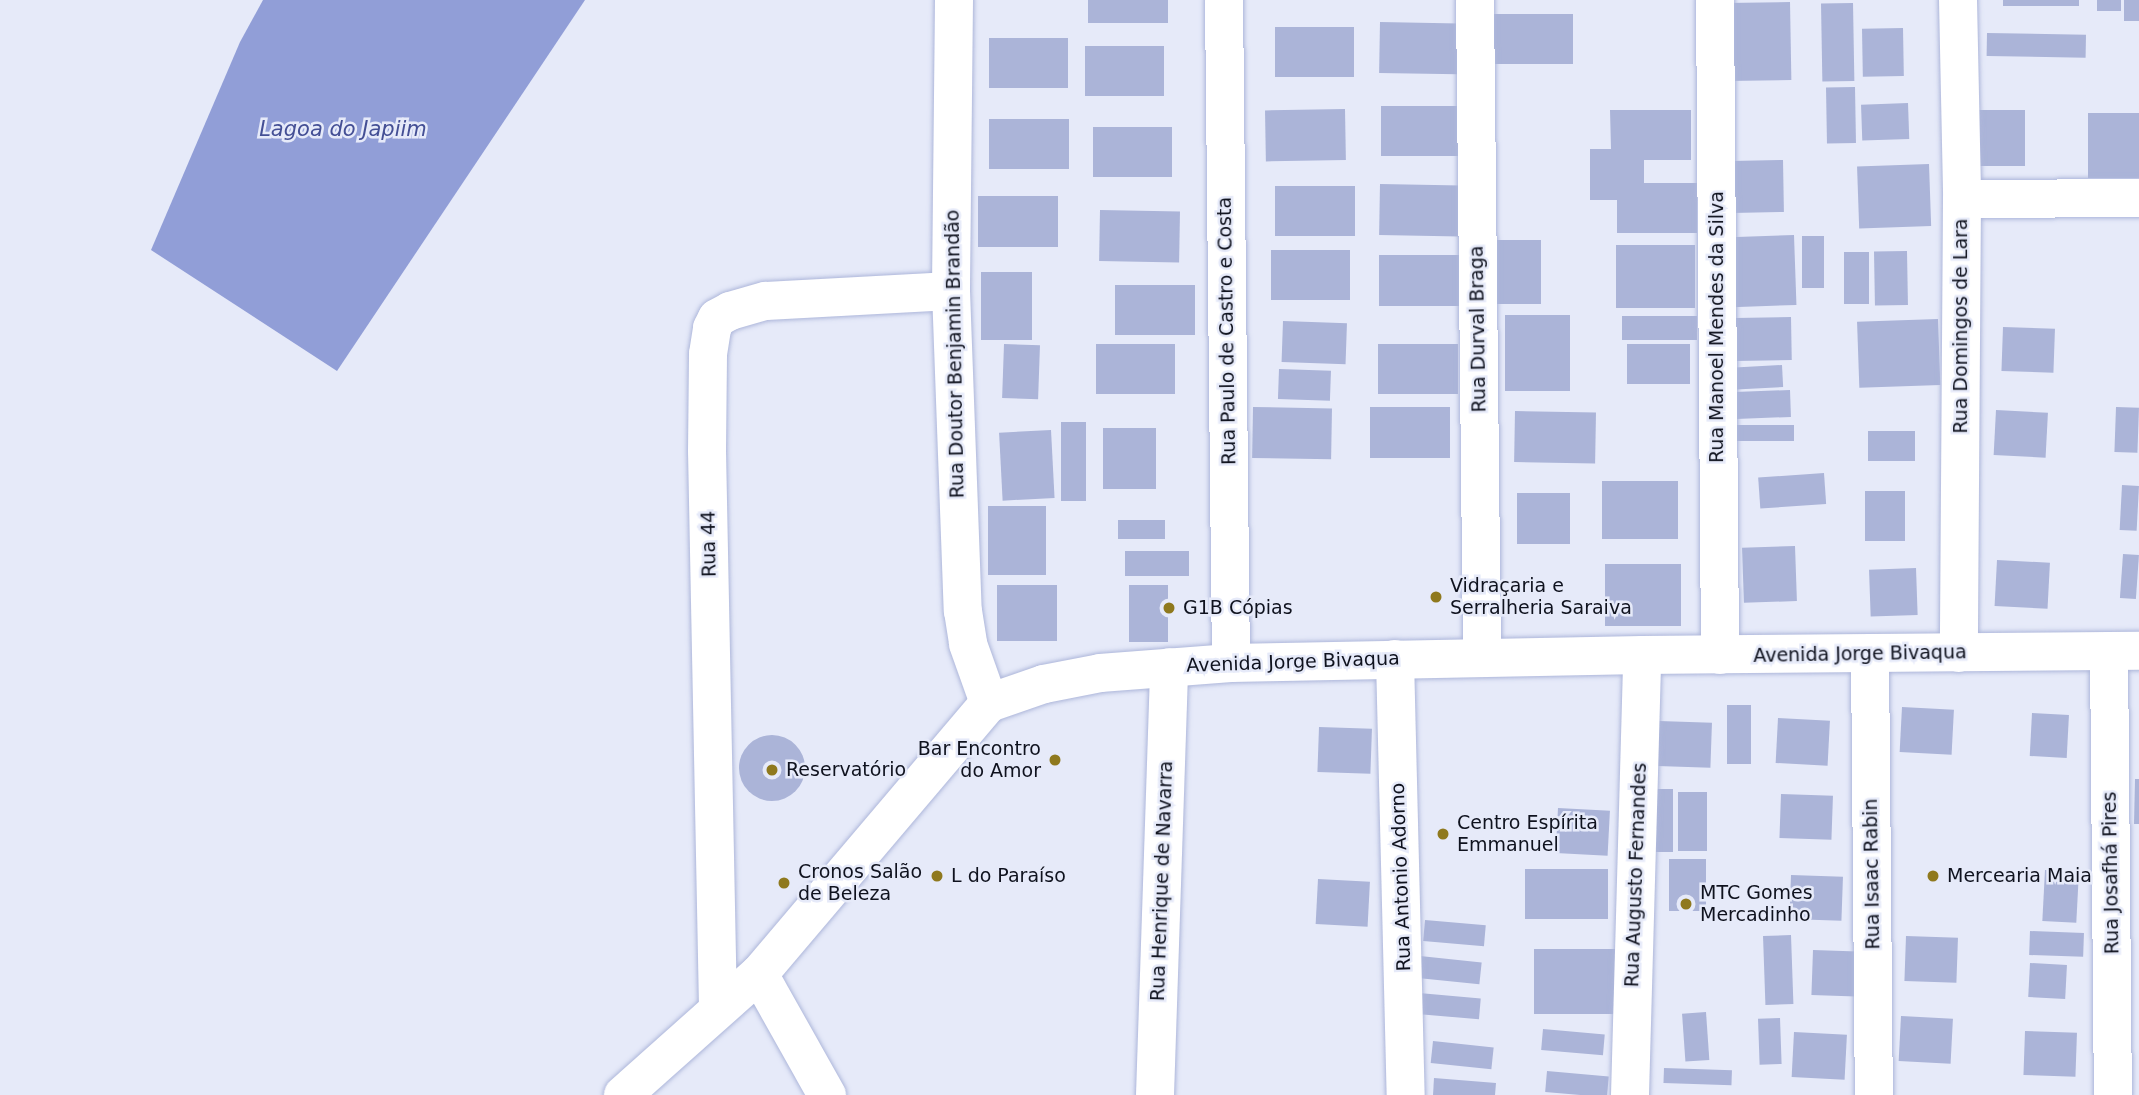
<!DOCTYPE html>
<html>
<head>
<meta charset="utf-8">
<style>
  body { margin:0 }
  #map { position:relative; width:2139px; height:1095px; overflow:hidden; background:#e6eaf9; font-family:"DejaVu Sans",sans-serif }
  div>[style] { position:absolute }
  .water>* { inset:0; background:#919ed7 }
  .building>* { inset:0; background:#abb4d8; transform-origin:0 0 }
  .round { border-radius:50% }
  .roads { filter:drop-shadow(0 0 2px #adb6da) drop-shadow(0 0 2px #adb6da) }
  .minor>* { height:38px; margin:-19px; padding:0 19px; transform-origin:19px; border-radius:19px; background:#fff }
  .dots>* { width:19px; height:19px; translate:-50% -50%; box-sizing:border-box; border:4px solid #e6eaf9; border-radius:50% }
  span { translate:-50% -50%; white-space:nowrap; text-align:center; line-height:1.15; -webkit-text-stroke:5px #e6eaf9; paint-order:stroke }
  .street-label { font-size:19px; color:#0f121e }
  .poi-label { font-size:19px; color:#0f121e }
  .left { translate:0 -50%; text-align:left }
  .right { translate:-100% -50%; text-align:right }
  .water-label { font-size:21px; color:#444f95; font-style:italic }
</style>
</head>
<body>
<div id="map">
  <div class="water">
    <div style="clip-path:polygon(263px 0,585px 0,337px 371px,151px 250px,240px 42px)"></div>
  </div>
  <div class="building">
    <div style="left:1088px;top:0;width:80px;height:23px"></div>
    <div style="left:2003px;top:0;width:76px;height:6px"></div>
    <div style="left:2097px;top:0;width:24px;height:11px"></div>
    <div style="left:2124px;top:0;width:15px;height:21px"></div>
    <div style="left:1790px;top:2px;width:78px;height:64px;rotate:89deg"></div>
    <div style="left:1853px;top:3px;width:78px;height:32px;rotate:89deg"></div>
    <div style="left:1494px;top:14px;width:79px;height:50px"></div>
    <div style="left:1380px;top:22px;width:79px;height:51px;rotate:1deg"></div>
    <div style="left:1275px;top:27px;width:79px;height:50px"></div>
    <div style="left:1903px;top:28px;width:48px;height:41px;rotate:89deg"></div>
    <div style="left:1987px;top:33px;width:99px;height:23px;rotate:1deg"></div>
    <div style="left:989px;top:38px;width:79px;height:50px"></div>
    <div style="left:1085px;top:46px;width:79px;height:50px"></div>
    <div style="left:1855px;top:87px;width:56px;height:29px;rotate:89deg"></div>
    <div style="left:1908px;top:103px;width:36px;height:47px;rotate:88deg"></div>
    <div style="left:1381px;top:106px;width:80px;height:50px"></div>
    <div style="left:1345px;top:109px;width:51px;height:80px;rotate:89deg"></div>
    <div style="clip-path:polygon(1610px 110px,1691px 110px,1691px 160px,1644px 160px,1644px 183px,1697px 183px,1697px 233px,1617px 233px,1617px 200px,1590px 200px,1590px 149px,1611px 149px)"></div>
    <div style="left:1978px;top:110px;width:47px;height:56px"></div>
    <div style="left:2088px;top:113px;width:51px;height:65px"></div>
    <div style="left:989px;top:119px;width:80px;height:50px"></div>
    <div style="left:1093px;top:127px;width:79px;height:50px"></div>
    <div style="left:1783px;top:160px;width:52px;height:52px;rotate:89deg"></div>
    <div style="left:1929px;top:164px;width:62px;height:72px;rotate:88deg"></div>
    <div style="left:1380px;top:184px;width:81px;height:51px;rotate:1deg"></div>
    <div style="left:1275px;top:186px;width:80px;height:50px"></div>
    <div style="left:978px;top:196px;width:80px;height:51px"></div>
    <div style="left:1100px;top:210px;width:80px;height:51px;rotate:1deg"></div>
    <div style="left:1794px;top:235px;width:70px;height:72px;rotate:88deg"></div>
    <div style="left:1802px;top:236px;width:22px;height:52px"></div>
    <div style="left:1493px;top:240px;width:48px;height:64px"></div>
    <div style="left:1616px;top:245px;width:79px;height:63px"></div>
    <div style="left:1271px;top:250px;width:79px;height:50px"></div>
    <div style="left:1907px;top:251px;width:54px;height:33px;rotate:89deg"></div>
    <div style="left:1844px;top:252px;width:25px;height:52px"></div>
    <div style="left:1379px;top:255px;width:80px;height:51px"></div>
    <div style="left:981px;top:272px;width:51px;height:68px"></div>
    <div style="left:1115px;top:285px;width:80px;height:50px"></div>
    <div style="left:1505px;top:315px;width:65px;height:76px"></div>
    <div style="left:1622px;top:316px;width:75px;height:24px"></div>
    <div style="left:1791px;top:317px;width:43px;height:56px;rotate:89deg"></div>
    <div style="left:1938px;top:319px;width:66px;height:81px;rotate:88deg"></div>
    <div style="left:1283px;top:321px;width:64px;height:41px;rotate:2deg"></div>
    <div style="left:2003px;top:327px;width:52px;height:44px;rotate:2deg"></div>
    <div style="left:1004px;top:344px;width:36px;height:54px;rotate:2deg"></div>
    <div style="left:1096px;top:344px;width:79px;height:50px"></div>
    <div style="left:1378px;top:344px;width:80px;height:50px"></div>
    <div style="left:1627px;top:344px;width:63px;height:40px"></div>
    <div style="left:1782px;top:365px;width:22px;height:47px;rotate:87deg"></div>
    <div style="left:1279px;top:369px;width:52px;height:30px;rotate:2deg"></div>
    <div style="left:1790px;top:390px;width:27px;height:55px;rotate:88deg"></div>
    <div style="left:1253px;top:407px;width:79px;height:51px;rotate:1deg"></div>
    <div style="left:1370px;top:407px;width:80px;height:51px"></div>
    <div style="left:2116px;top:407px;width:23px;height:45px;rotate:2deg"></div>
    <div style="left:1996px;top:410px;width:52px;height:45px;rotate:3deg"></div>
    <div style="left:1515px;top:411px;width:81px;height:51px;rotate:1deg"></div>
    <div style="left:1061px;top:422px;width:25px;height:79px"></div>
    <div style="left:1794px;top:425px;width:16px;height:59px;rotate:90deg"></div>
    <div style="left:1103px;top:428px;width:53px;height:61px"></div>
    <div style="left:1051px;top:430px;width:68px;height:52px;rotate:87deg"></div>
    <div style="left:1915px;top:431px;width:30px;height:47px;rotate:90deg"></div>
    <div style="left:1824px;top:473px;width:31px;height:66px;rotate:86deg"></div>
    <div style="left:1602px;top:481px;width:76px;height:58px"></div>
    <div style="left:2122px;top:485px;width:17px;height:45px;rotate:3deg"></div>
    <div style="left:1865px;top:491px;width:40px;height:50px"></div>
    <div style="left:1517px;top:493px;width:53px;height:51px"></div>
    <div style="left:988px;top:506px;width:58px;height:69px"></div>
    <div style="left:1118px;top:520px;width:47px;height:19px"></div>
    <div style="left:1795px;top:546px;width:55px;height:53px;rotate:88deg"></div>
    <div style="left:1125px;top:551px;width:64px;height:25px"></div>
    <div style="left:2123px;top:554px;width:16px;height:44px;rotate:4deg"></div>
    <div style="left:1997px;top:560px;width:53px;height:46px;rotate:3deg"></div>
    <div style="left:1681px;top:564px;width:62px;height:76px;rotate:90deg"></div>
    <div style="left:1916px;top:568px;width:47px;height:47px;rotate:88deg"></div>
    <div style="left:997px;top:585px;width:60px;height:56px"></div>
    <div style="left:1129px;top:585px;width:39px;height:57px"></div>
    <div style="left:1727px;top:705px;width:24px;height:59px"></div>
    <div style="left:1902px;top:707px;width:52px;height:45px;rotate:3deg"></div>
    <div style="left:2032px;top:713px;width:37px;height:43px;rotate:3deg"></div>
    <div style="left:1778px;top:718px;width:52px;height:45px;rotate:3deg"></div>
    <div style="left:1659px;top:721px;width:53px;height:45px;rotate:2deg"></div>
    <div style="left:1319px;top:727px;width:53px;height:45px;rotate:2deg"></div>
    <div class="round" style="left:739px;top:735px;width:66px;height:66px"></div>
    <div style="clip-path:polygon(2135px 779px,2139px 779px,2139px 824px,2134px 824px)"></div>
    <div style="left:1652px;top:789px;width:21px;height:63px"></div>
    <div style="left:1678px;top:792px;width:29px;height:59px"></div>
    <div style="left:1781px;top:794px;width:52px;height:44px;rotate:2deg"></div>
    <div style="left:1558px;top:808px;width:52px;height:45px;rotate:3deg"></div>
    <div style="left:1669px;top:859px;width:37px;height:52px"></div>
    <div style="left:1525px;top:869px;width:83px;height:50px"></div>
    <div style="left:2045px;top:870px;width:34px;height:51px;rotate:3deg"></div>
    <div style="left:1791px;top:875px;width:52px;height:44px;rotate:2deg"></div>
    <div style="left:1318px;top:879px;width:52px;height:45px;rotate:3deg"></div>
    <div style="left:1425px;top:920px;width:61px;height:21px;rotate:5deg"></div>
    <div style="left:2030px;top:931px;width:54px;height:24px;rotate:2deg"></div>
    <div style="left:1791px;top:935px;width:69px;height:28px;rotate:88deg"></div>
    <div style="left:1906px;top:936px;width:52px;height:45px;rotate:2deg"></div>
    <div style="left:1534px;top:949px;width:89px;height:65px"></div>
    <div style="left:1813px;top:950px;width:52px;height:45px;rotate:2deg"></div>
    <div style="left:1420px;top:956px;width:62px;height:22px;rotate:6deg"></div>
    <div style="left:2030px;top:963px;width:37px;height:34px;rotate:3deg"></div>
    <div style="left:1419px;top:993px;width:62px;height:21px;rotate:5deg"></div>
    <div style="left:1706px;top:1012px;width:48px;height:24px;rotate:86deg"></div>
    <div style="left:1901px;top:1016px;width:52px;height:45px;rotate:3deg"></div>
    <div style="left:1780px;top:1018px;width:46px;height:22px;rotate:88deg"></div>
    <div style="left:1543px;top:1029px;width:62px;height:21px;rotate:5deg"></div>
    <div style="left:2025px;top:1031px;width:52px;height:44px;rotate:2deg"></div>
    <div style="left:1794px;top:1032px;width:53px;height:45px;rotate:3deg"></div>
    <div style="left:1433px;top:1041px;width:61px;height:22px;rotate:6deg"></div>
    <div style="left:1664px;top:1068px;width:68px;height:15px;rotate:2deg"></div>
    <div style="left:1547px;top:1071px;width:62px;height:21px;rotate:5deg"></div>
    <div style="clip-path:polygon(1434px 1078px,1496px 1083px,1495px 1095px,1433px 1095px)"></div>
  </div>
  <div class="roads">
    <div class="minor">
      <div style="left:954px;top:0;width:291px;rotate:90.6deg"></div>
      <div style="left:951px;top:291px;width:320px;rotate:87.9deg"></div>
      <div style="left:963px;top:611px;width:33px;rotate:81deg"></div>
      <div style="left:968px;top:644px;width:63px;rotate:70.4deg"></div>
      <div style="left:1224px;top:0;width:663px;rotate:89.4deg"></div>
      <div style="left:1475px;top:0;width:658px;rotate:89.39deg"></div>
      <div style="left:1715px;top:0;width:655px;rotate:89.56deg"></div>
      <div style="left:1958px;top:0;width:199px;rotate:88.8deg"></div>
      <div style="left:1962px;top:199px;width:454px;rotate:90.4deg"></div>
      <div style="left:1962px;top:199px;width:177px;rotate:-0.3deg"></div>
      <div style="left:2109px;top:651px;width:444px;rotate:89.5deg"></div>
      <div style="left:1870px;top:654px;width:441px;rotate:89.5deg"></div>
      <div style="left:1395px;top:659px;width:436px;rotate:88.6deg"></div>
      <div style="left:759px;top:974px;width:139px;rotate:60.7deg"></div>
      <div style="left:718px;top:1008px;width:557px;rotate:-91.13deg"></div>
      <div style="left:707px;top:451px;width:97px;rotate:-89.4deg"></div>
      <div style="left:708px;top:354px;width:26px;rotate:-81deg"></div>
      <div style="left:712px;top:328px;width:11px;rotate:-63deg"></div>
      <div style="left:717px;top:318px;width:15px;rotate:-28deg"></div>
      <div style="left:730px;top:311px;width:37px;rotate:-16deg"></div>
      <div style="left:766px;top:301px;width:185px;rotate:-3.1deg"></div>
      <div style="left:623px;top:1095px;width:182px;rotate:-41.7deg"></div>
      <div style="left:759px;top:974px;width:355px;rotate:-49.7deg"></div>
      <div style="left:989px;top:703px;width:58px;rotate:-19.1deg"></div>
      <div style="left:1044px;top:684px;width:57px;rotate:-11.1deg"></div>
      <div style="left:1100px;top:673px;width:131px;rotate:-4.4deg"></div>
      <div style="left:1231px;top:663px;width:411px;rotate:-1.1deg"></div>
      <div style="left:1642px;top:655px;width:497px;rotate:-0.5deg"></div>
      <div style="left:1155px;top:1095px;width:428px;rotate:-88.1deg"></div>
      <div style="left:1630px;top:1095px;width:440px;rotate:-88.4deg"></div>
    </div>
  </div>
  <div class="dots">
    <div style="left:1436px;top:597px;background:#8f791e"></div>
    <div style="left:1169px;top:608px;background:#8f791e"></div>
    <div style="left:1055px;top:760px;background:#8f791e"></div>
    <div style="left:772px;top:770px;background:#8f791e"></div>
    <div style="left:1443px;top:834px;background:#8f791e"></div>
    <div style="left:937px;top:876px;background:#8f791e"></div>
    <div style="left:1933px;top:876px;background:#8f791e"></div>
    <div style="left:784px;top:883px;background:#8f791e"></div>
    <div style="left:1686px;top:904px;background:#8f791e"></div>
  </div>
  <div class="street-label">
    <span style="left:1961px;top:326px;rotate:-90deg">Rua Domingos de Lara</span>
    <span style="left:1717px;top:327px;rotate:-90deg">Rua Manoel Mendes da Silva</span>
    <span style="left:1478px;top:329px;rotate:-91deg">Rua Durval Braga</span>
    <span style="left:1227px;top:331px;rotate:-91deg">Rua Paulo de Castro e Costa</span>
    <span style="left:955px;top:354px;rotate:-91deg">Rua Doutor Benjamin Brandão</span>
    <span style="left:709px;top:544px;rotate:-91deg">Rua 44</span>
    <span style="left:1860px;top:654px;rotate:-1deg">Avenida Jorge Bivaqua</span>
    <span style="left:1293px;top:662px;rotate:-2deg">Avenida Jorge Bivaqua</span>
    <span style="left:2111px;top:873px;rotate:-91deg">Rua Josafhá Pires</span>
    <span style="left:1872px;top:874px;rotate:-91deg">Rua Isaac Rabin</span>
    <span style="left:1636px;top:875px;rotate:-88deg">Rua Augusto Fernandes</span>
    <span style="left:1401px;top:877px;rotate:-92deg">Rua Antonio Adorno</span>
    <span style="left:1162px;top:881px;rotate:-88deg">Rua Henrique de Navarra</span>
  </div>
  <div class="poi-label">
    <span class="left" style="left:1450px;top:597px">Vidraçaria e<br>Serralheria Saraiva</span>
    <span class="left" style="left:1183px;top:608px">G1B Cópias</span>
    <span class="right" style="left:1041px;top:760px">Bar Encontro<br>do Amor</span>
    <span class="left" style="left:786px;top:770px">Reservatório</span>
    <span class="left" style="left:1457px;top:834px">Centro Espírita<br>Emmanuel</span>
    <span class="left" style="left:798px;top:883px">Cronos Salão<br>de Beleza</span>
    <span class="left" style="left:951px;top:876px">L do Paraíso</span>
    <span class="left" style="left:1947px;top:876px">Mercearia Maia</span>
    <span class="left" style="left:1700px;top:904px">MTC Gomes<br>Mercadinho</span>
  </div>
  <div class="water-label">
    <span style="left:343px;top:129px">Lagoa do Japiim</span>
  </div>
</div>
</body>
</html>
